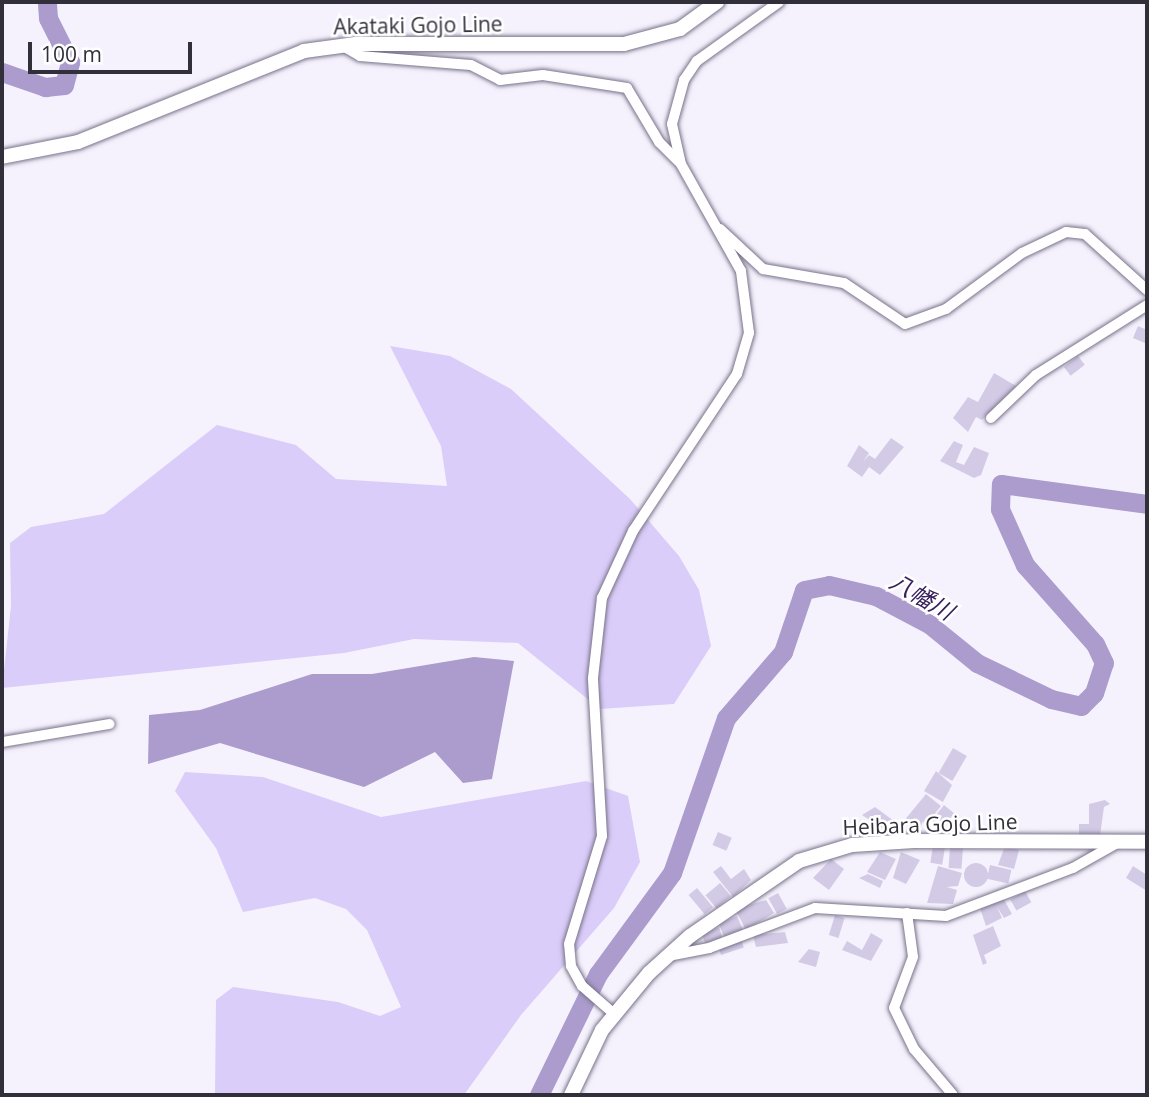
<!DOCTYPE html>
<html>
<head>
<meta charset="utf-8">
<style>
  body { margin:0 }
  #map { position:relative; width:1149px; height:1097px; overflow:hidden; background:#f5f2fd; font-family:"Open Sans","Noto Sans JP",sans-serif }
  div>[style] { position:absolute }
  .green>* { inset:0; background:#dacdf9 }
  .water>* { inset:0; background:#ab9ccd }
  .river>* { height:19px; margin:-9.5px; padding:0 9.5px; transform-origin:9.5px; border-radius:9.5px; background:#ab9ccd }
  .building>* { inset:0; background:#d3cbe6; transform-origin:0 0 }
  .round { border-radius:50% }
  .roads { filter:drop-shadow(0 0 2px #79728a) drop-shadow(0 0 2px #79728a) }
  .minor>* { height:10px; margin:-5px; padding:0 5px; transform-origin:5px; border-radius:5px; background:#fff }
  .major>* { height:14px; margin:-7px; padding:0 7px; transform-origin:7px; border-radius:7px; background:#fff }
  span { translate:-50% -50%; white-space:nowrap; text-align:center; line-height:1.15; -webkit-text-stroke:5px #fff; paint-order:stroke }
  .street-label { font-size:21px; color:#312f39 }
  .water-label { font-size:23px; color:#38215c; font-style:italic }
  .frame { position:absolute; inset:0; border:4px solid #312f39; pointer-events:none }
  .scale { position:absolute; left:28px; top:42px; width:164px; height:32px; box-sizing:border-box; border:4px solid #312f39; border-top:0; padding-left:9px; font-size:21px; line-height:24px; white-space:nowrap; color:#312f39; -webkit-text-stroke:5px #fff; paint-order:stroke }
</style>
</head>
<body>
<div id="map">
  <div class="green">
    <div style="clip-path:polygon(390px 346px,450px 356px,511px 389px,630px 499px,679px 556px,699px 590px,711px 646px,674px 704px,600px 709px,518px 643px,414px 639px,344px 653px,2px 688px,11px 606px,10px 543px,31px 527px,104px 514px,217px 425px,296px 445px,336px 479px,447px 486px,441px 446px)"></div>
    <div style="clip-path:polygon(185px 772px,263px 777px,381px 817px,586px 781px,628px 796px,640px 862px,614px 908px,521px 1015px,464px 1095px,215px 1095px,216px 1000px,233px 987px,338px 1002px,380px 1016px,401px 1007px,367px 930px,346px 909px,315px 898px,243px 912px,216px 848px,175px 791px)"></div>
  </div>
  <div class="water">
    <div style="clip-path:polygon(474px 657px,514px 661px,492px 779px,463px 783px,435px 752px,364px 787px,220px 743px,148px 764px,149px 715px,200px 710px,312px 674px,372px 674px)"></div>
  </div>
  <div class="river">
    <div style="left:2px;top:72px;width:46px;rotate:19.2deg"></div>
    <div style="left:45px;top:87px;width:19px;rotate:-6deg"></div>
    <div style="left:64px;top:85px;width:24px;rotate:-75deg"></div>
    <div style="left:70px;top:62px;width:49px;rotate:-116.6deg"></div>
    <div style="left:48px;top:18px;width:16px;rotate:-94deg"></div>
    <div style="left:539px;top:1095px;width:135px;rotate:-64deg"></div>
    <div style="left:598px;top:974px;width:125px;rotate:-53.8deg"></div>
    <div style="left:672px;top:873px;width:164px;rotate:-70.8deg"></div>
    <div style="left:726px;top:718px;width:87px;rotate:-49.2deg"></div>
    <div style="left:783px;top:652px;width:65px;rotate:-71.3deg"></div>
    <div style="left:804px;top:590px;width:25px;rotate:-11deg"></div>
    <div style="left:829px;top:585px;width:48px;rotate:13.2deg"></div>
    <div style="left:876px;top:596px;width:60px;rotate:27.8deg"></div>
    <div style="left:929px;top:624px;width:62px;rotate:39.1deg"></div>
    <div style="left:977px;top:663px;width:82px;rotate:25.9deg"></div>
    <div style="left:1051px;top:699px;width:31px;rotate:13deg"></div>
    <div style="left:1081px;top:706px;width:18px;rotate:-45deg"></div>
    <div style="left:1094px;top:693px;width:32px;rotate:-72deg"></div>
    <div style="left:1104px;top:663px;width:21px;rotate:-115deg"></div>
    <div style="left:1095px;top:644px;width:106px;rotate:-131.5deg"></div>
    <div style="left:1025px;top:565px;width:61px;rotate:-114.1deg"></div>
    <div style="left:1000px;top:509px;width:25px;rotate:-88deg"></div>
    <div style="left:1001px;top:484px;width:147px;rotate:7.8deg"></div>
  </div>
  <div class="building">
    <div style="clip-path:polygon(1138px 326px,1147px 330px,1147px 344px,1133px 338px)"></div>
    <div style="left:1078px;top:356px;width:11px;height:18px;rotate:52deg"></div>
    <div style="clip-path:polygon(994px 373px,1016px 386px,982px 420px,976px 417px,968px 432px,953px 418px,968px 397px,978px 402px)"></div>
    <div style="clip-path:polygon(891px 438px,904px 447px,880px 475px,869px 467px,862px 477px,847px 466px,859px 445px,869px 453px,863px 462px,869px 455px,875px 459px)"></div>
    <div style="clip-path:polygon(954px 441px,963px 445px,956px 462px,964px 465px,974px 447px,989px 453px,981px 475px,974px 478px,940px 461px)"></div>
    <div style="left:953px;top:748px;width:16px;height:29px;rotate:30deg"></div>
    <div style="clip-path:polygon(936px 771px,952px 785px,943px 802px,924px 791px)"></div>
    <div style="clip-path:polygon(926px 794px,941px 806px,925px 826px,923px 821px,918px 834px,903px 822px)"></div>
    <div style="clip-path:polygon(1105px 800px,1110px 804px,1104px 807px,1100px 836px,1079px 837px,1079px 824px,1089px 824px,1089px 804px)"></div>
    <div style="left:944px;top:805px;width:13px;height:21px;rotate:39deg"></div>
    <div style="clip-path:polygon(875px 807px,894px 821px,890px 833px,862px 815px)"></div>
    <div style="left:718px;top:832px;width:15px;height:14px;rotate:23deg"></div>
    <div style="left:933px;top:846px;width:12px;height:17px;rotate:9deg"></div>
    <div style="clip-path:polygon(1005px 846px,1019px 850px,1014px 869px,998px 865px)"></div>
    <div style="left:950px;top:847px;width:13px;height:21px;rotate:4deg"></div>
    <div style="clip-path:polygon(880px 852px,896px 859px,885px 880px,867px 872px)"></div>
    <div style="clip-path:polygon(901px 852px,920px 860px,906px 884px,893px 878px)"></div>
    <div style="clip-path:polygon(831px 859px,844px 869px,829px 890px,813px 878px)"></div>
    <div class="round" style="left:964px;top:863px;width:24px;height:24px"></div>
    <div style="left:990px;top:865px;width:22px;height:14px;rotate:13deg"></div>
    <div style="clip-path:polygon(721px 866px,731px 879px,744px 869px,751px 880px,733px 897px,713px 872px)"></div>
    <div style="clip-path:polygon(938px 866px,962px 873px,958px 886px,947px 887px,957px 890px,953px 904px,927px 903px)"></div>
    <div style="clip-path:polygon(1133px 866px,1147px 875px,1147px 891px,1126px 878px)"></div>
    <div style="clip-path:polygon(868px 874px,883px 881px,880px 888px,859px 878px)"></div>
    <div style="left:720px;top:883px;width:17px;height:19px;rotate:50deg"></div>
    <div style="left:697px;top:888px;width:25px;height:11px;rotate:50deg"></div>
    <div style="left:1025px;top:891px;width:13px;height:17px;rotate:61deg"></div>
    <div style="left:778px;top:893px;width:18px;height:11px;rotate:61deg"></div>
    <div style="clip-path:polygon(1003px 898px,1012px 914px,1004px 918px,997px 907px,1002px 918px,986px 926px,980px 908px)"></div>
    <div style="clip-path:polygon(766px 900px,774px 913px,746px 930px,735px 909px)"></div>
    <div style="left:835px;top:915px;width:10px;height:21px;rotate:17deg"></div>
    <div style="left:737px;top:916px;width:15px;height:20px;rotate:67deg"></div>
    <div style="clip-path:polygon(993px 926px,1001px 946px,984px 955px,987px 963px,983px 965px,973px 935px)"></div>
    <div style="clip-path:polygon(719px 927px,723px 939px,706px 945px,702px 935px)"></div>
    <div style="clip-path:polygon(785px 932px,788px 943px,756px 947px,753px 935px)"></div>
    <div style="clip-path:polygon(871px 933px,883px 940px,871px 961px,842px 950px,847px 941px,862px 950px)"></div>
    <div style="left:741px;top:939px;width:9px;height:24px;rotate:72deg"></div>
    <div style="clip-path:polygon(809px 949px,820px 952px,816px 967px,798px 962px)"></div>
  </div>
  <div class="roads">
    <div class="minor">
      <div style="left:341px;top:45px;width:22px;rotate:30deg"></div>
      <div style="left:360px;top:56px;width:111px;rotate:4.6deg"></div>
      <div style="left:471px;top:65px;width:33px;rotate:27deg"></div>
      <div style="left:500px;top:80px;width:43px;rotate:-6.6deg"></div>
      <div style="left:543px;top:75px;width:85px;rotate:8.8deg"></div>
      <div style="left:627px;top:88px;width:63px;rotate:59.3deg"></div>
      <div style="left:659px;top:142px;width:28px;rotate:45deg"></div>
      <div style="left:720px;top:229px;width:59px;rotate:42.9deg"></div>
      <div style="left:763px;top:269px;width:82px;rotate:9.8deg"></div>
      <div style="left:844px;top:283px;width:73px;rotate:33.9deg"></div>
      <div style="left:905px;top:324px;width:44px;rotate:-20.1deg"></div>
      <div style="left:946px;top:309px;width:94px;rotate:-36.4deg"></div>
      <div style="left:1022px;top:253px;width:49px;rotate:-25.5deg"></div>
      <div style="left:1066px;top:232px;width:19px;rotate:6deg"></div>
      <div style="left:1085px;top:234px;width:84px;rotate:42.1deg"></div>
      <div style="left:991px;top:418px;width:62px;rotate:-43.7deg"></div>
      <div style="left:1036px;top:375px;width:131px;rotate:-32.2deg"></div>
      <div style="left:2px;top:742px;width:109px;rotate:-9.5deg"></div>
      <div style="left:907px;top:913px;width:44px;rotate:82.2deg"></div>
      <div style="left:913px;top:957px;width:54px;rotate:110.4deg"></div>
      <div style="left:894px;top:1008px;width:46px;rotate:64deg"></div>
      <div style="left:914px;top:1049px;width:60px;rotate:49.7deg"></div>
      <div style="left:668px;top:956px;width:42px;rotate:-11deg"></div>
      <div style="left:709px;top:948px;width:113px;rotate:-20.7deg"></div>
      <div style="left:815px;top:908px;width:131px;rotate:3.5deg"></div>
      <div style="left:946px;top:916px;width:136px;rotate:-20.7deg"></div>
      <div style="left:1073px;top:868px;width:51px;rotate:-29.6deg"></div>
      <div style="left:613px;top:1013px;width:41px;rotate:-138.9deg"></div>
      <div style="left:582px;top:986px;width:23px;rotate:-119deg"></div>
      <div style="left:571px;top:966px;width:22px;rotate:-95deg"></div>
      <div style="left:569px;top:944px;width:113px;rotate:-73deg"></div>
      <div style="left:602px;top:836px;width:158px;rotate:-93.3deg"></div>
      <div style="left:593px;top:678px;width:81px;rotate:-83.6deg"></div>
      <div style="left:602px;top:598px;width:74px;rotate:-65.2deg"></div>
      <div style="left:633px;top:531px;width:188px;rotate:-56.5deg"></div>
      <div style="left:737px;top:374px;width:43px;rotate:-73.7deg"></div>
      <div style="left:749px;top:333px;width:63px;rotate:-97.4deg"></div>
      <div style="left:741px;top:271px;width:123px;rotate:-119.3deg"></div>
      <div style="left:681px;top:164px;width:41px;rotate:-102.7deg"></div>
      <div style="left:672px;top:124px;width:46px;rotate:-74.7deg"></div>
      <div style="left:684px;top:80px;width:23px;rotate:-56deg"></div>
      <div style="left:697px;top:61px;width:101px;rotate:-35.7deg"></div>
    </div>
    <div class="major">
      <div style="left:2px;top:157px;width:77px;rotate:-11.2deg"></div>
      <div style="left:78px;top:142px;width:244px;rotate:-21.9deg"></div>
      <div style="left:304px;top:51px;width:52px;rotate:-7.7deg"></div>
      <div style="left:356px;top:44px;width:268px"></div>
      <div style="left:624px;top:44px;width:58px;rotate:-15deg"></div>
      <div style="left:680px;top:29px;width:46px;rotate:-36.1deg"></div>
      <div style="left:571px;top:1095px;width:72px;rotate:-64.5deg"></div>
      <div style="left:602px;top:1030px;width:74px;rotate:-50.5deg"></div>
      <div style="left:649px;top:973px;width:55px;rotate:-42.1deg"></div>
      <div style="left:690px;top:936px;width:132px;rotate:-34.5deg"></div>
      <div style="left:799px;top:861px;width:55px;rotate:-16.8deg"></div>
      <div style="left:852px;top:845px;width:62px;rotate:-3.7deg"></div>
      <div style="left:914px;top:841px;width:233px;rotate:0.2deg"></div>
    </div>
  </div>
  <div class="street-label">
    <span style="left:418px;top:25px;rotate:-1deg">Akataki Gojo Line</span>
    <span style="left:930px;top:824px;rotate:-2deg">Heibara Gojo Line</span>
  </div>
  <div class="water-label">
    <span style="left:922px;top:596px;rotate:30deg">八幡川</span>
  </div>
  <div class="frame"></div>
  <div class="scale">100 m</div>
</div>
</body>
</html>
